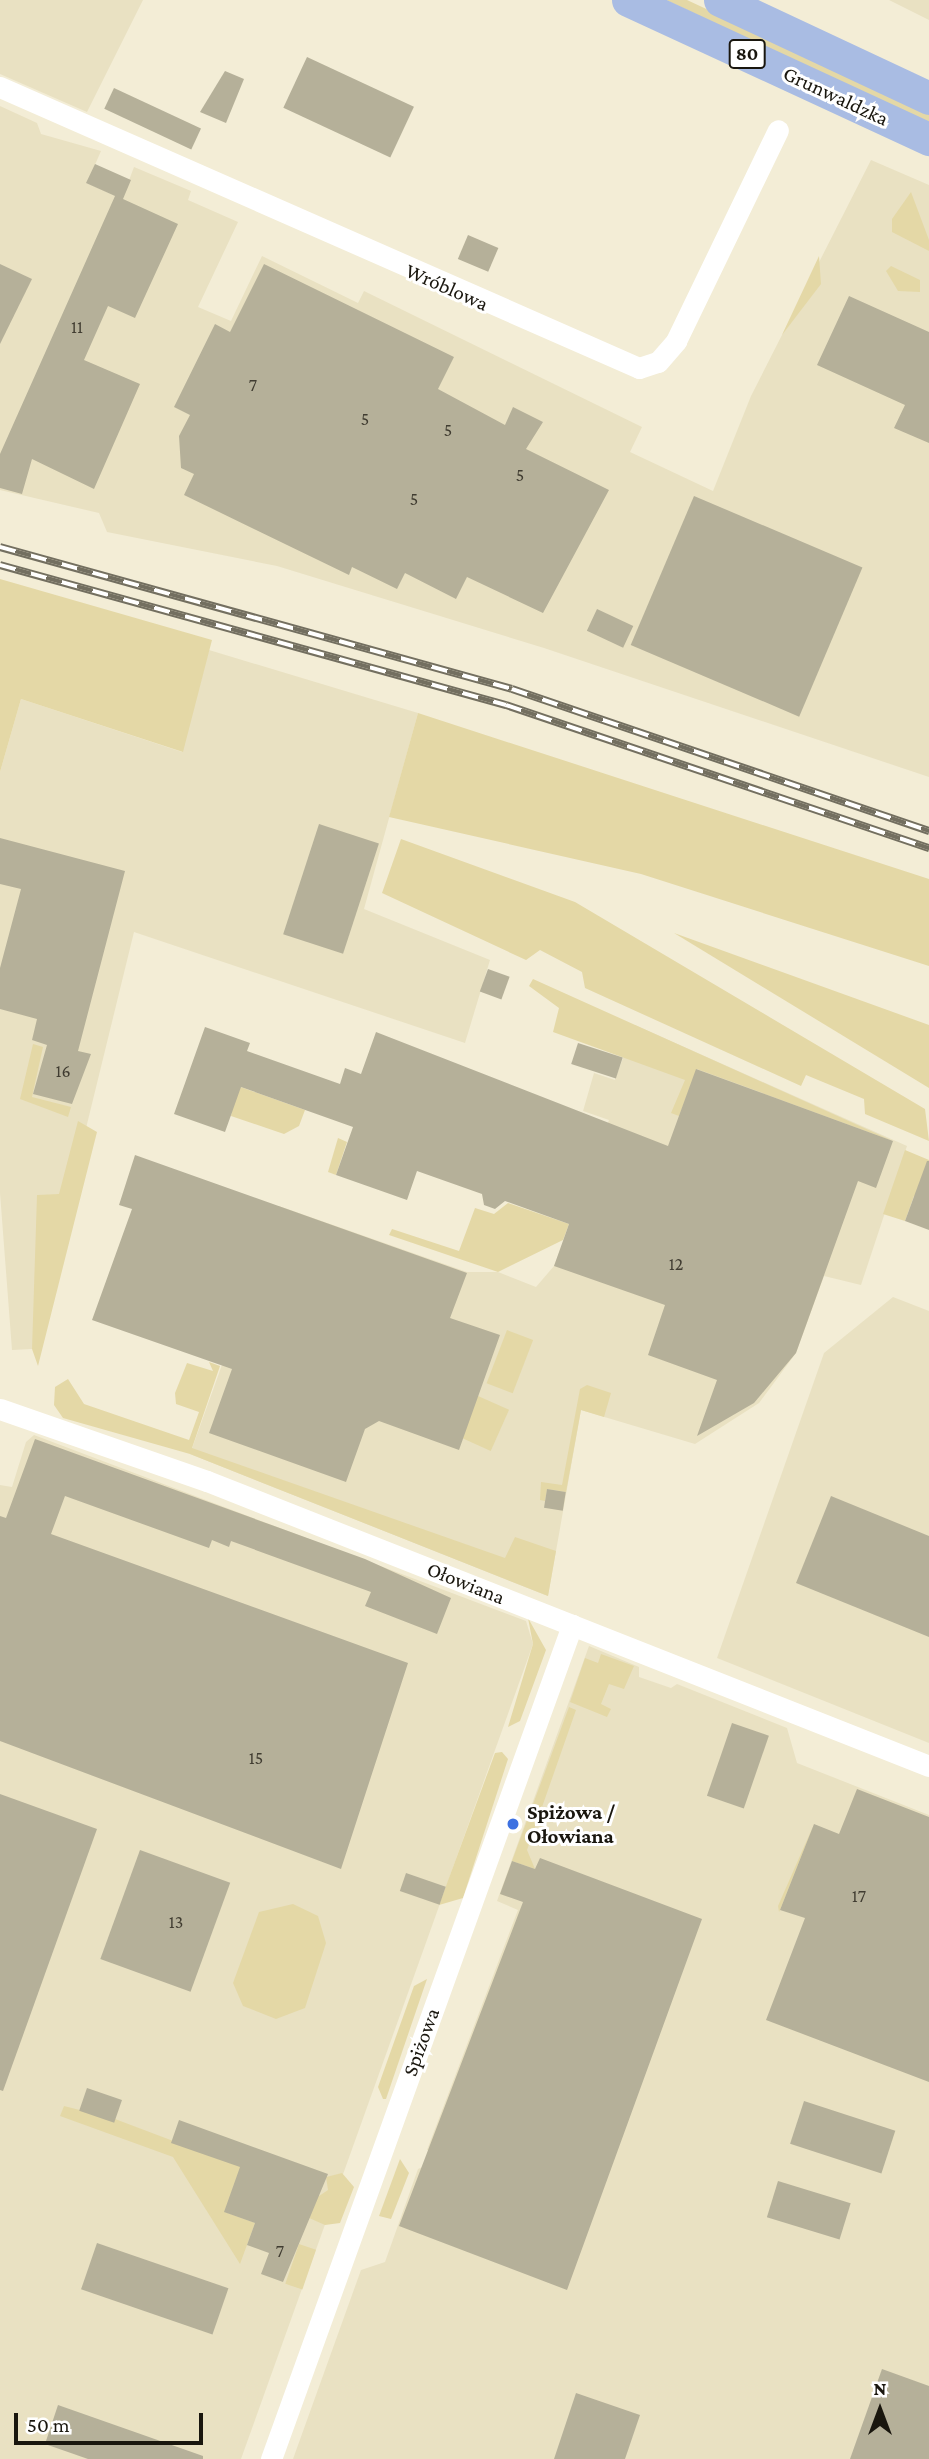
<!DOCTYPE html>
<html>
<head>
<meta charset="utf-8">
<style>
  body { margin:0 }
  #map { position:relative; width:929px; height:2459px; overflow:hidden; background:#f3edd6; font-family:"Crimson Pro",serif }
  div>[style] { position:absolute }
  .built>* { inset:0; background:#e9e1c2 }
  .green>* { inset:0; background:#e4d8a6; transform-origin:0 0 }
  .building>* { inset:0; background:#b5b099; transform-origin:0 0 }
  .minor>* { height:21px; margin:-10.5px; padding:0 10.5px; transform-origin:10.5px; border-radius:10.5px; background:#fff }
  .primary>* { height:33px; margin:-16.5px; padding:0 16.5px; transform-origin:16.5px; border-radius:16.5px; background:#a9bce3 }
  .rail>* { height:8px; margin-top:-4px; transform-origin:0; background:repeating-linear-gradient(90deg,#fff 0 16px,#736f60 0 32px); box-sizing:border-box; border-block:2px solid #736f60 }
  .dots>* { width:19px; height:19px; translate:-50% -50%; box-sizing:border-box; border:4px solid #fff; border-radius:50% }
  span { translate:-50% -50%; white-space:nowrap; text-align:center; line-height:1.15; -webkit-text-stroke:6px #fff; paint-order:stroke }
  .number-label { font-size:18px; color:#403c31 }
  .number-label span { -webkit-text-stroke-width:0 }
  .shield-label span { padding:2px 5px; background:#fff; border:2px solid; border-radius:5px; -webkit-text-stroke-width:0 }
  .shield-label { font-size:19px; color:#19160e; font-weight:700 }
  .street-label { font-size:21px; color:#19160e }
  .poi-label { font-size:21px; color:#19160e; font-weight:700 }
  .left { translate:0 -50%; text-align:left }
  .north { position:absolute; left:845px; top:2375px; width:70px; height:70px; -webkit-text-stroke:5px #fff; paint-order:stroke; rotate:0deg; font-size:19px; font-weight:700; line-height:28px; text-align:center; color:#19160e }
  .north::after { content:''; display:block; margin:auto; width:24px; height:32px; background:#19160e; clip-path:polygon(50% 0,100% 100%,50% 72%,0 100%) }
  .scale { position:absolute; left:14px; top:2413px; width:189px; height:32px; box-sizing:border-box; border:4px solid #19160e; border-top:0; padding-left:9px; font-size:21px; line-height:24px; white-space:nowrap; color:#19160e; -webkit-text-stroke:5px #fff; paint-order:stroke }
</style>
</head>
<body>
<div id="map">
  <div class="built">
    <div style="clip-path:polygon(0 0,143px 0,87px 112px,0 74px)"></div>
    <div style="clip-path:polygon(889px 0,929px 0,929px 20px)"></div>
    <div style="clip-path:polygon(0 106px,37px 123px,41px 134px,101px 151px,87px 183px,122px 199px,134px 167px,191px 191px,188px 200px,238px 222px,198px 307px,231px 321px,262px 256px,358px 303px,364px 291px,642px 427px,630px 452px,713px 491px,751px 396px,871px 160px,929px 185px,929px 777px,544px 648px,277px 566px,107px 532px,99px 513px,0 490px)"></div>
    <div style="clip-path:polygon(209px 650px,418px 713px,364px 909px,490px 960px,465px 1043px,134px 932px,32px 1349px,12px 1350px,0 1193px,0 772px,21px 699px,182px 752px)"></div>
    <div style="clip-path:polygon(635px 1025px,907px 1146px,861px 1285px,824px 1276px,796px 1353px,759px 1403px,695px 1444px,581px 1410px,548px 1596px,190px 1454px,279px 1206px,467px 1272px,498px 1272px,536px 1287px,554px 1266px,609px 1120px,583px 1111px,594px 1073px,615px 1080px)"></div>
    <div style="clip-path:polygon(893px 1297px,929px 1311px,929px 1743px,717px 1658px,824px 1353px)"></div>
    <div style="clip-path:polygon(34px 1435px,526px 1621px,533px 1644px,241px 2459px,0 2459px,0 1485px,12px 1487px,26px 1442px)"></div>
    <div style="clip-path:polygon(589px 1646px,639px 1667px,639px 1677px,671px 1688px,677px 1684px,787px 1728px,797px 1763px,929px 1815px,929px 2459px,293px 2459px,361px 2270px,385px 2262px,418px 2169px,445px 2157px,427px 2150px,518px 1910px,497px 1901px)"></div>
  </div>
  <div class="green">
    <div style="clip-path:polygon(666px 0,687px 0,859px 80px,929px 113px,929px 124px)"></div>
    <div style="clip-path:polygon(911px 192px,929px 240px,929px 251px,892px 232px,892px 219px)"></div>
    <div style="clip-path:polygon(819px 256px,821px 284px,782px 335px)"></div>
    <div style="clip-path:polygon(891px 266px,920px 280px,920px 292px,898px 291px,886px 271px)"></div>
    <div style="clip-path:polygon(0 579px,212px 640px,183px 752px,21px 699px,0 772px)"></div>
    <div style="clip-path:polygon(418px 713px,929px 879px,929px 966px,641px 874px,389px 817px)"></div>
    <div style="clip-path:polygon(401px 839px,575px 902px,925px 1109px,929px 1141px,865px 1114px,864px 1099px,806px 1075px,801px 1086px,585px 988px,582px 972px,540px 950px,526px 960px,382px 893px)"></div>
    <div style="clip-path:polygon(674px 933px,929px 1025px,929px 1088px)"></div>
    <div style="clip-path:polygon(533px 979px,893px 1141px,697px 1069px,679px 1116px,671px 1113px,685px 1080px,553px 1032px,559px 1008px,529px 986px)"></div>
    <div style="clip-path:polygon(33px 1044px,43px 1047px,32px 1097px,71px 1107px,68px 1117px,20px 1099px)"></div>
    <div style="clip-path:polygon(235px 1085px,305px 1110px,299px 1126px,284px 1134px,231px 1116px)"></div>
    <div style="clip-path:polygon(78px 1121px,97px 1132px,38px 1366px,32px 1349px,37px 1195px,59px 1194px)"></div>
    <div style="clip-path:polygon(338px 1138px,347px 1142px,336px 1175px,328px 1172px)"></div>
    <div style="clip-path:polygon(905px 1150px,929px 1160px,929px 1201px,914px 1196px,905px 1221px,883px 1214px)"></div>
    <div style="clip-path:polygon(508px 1203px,569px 1224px,563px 1240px,498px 1272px,389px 1235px,392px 1229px,459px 1251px,475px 1208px,494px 1214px)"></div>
    <div style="left:507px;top:1330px;width:28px;height:57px;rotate:21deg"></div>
    <div style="clip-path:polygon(209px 1362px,220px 1366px,192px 1448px,505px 1558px,515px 1537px,556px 1551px,548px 1596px,190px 1454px,63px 1418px,54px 1405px,55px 1387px,68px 1379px,84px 1404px,189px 1440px,199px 1412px,176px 1404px,175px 1393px,187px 1363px,213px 1371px)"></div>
    <div style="clip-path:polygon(587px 1385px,611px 1393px,604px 1417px,581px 1410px,566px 1492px,547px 1489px,545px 1501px,540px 1500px,541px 1482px,562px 1485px,580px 1389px)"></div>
    <div style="left:478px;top:1396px;width:34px;height:45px;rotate:24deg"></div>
    <div style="clip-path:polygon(528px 1618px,546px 1650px,520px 1721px,508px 1727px,533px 1644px)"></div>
    <div style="clip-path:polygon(601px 1654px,634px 1666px,624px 1689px,609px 1684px,601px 1704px,611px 1709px,607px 1717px,570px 1702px,585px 1658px,598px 1663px)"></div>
    <div style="clip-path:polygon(569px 1707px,576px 1710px,527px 1850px,535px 1869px,512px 1861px)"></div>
    <div style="clip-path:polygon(502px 1752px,508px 1759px,463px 1898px,439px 1905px,495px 1753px)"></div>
    <div style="clip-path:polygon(814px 1824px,780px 1910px,779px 1912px,778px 1906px)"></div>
    <div style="clip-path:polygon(293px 1904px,318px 1916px,326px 1943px,305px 2008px,276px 2019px,243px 2006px,233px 1983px,259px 1912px)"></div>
    <div style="clip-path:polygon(427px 1979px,386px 2099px,383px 2099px,378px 2087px,414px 1986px)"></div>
    <div style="clip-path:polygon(64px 2106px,115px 2119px,319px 2196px,328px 2190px,326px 2177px,342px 2173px,354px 2187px,340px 2223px,325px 2225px,234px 2185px,225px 2212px,255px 2223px,240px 2264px,173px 2157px,60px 2116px)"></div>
    <div style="clip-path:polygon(400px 2159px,409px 2173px,391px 2219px,379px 2216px)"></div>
    <div style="left:299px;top:2244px;width:18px;height:42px;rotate:19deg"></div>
  </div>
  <div class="building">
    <div style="left:307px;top:57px;width:118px;height:56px;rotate:25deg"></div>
    <div style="clip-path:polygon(225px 71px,244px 79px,226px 123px,200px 112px)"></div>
    <div style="left:114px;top:88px;width:96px;height:23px;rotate:25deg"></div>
    <div style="clip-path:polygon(95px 164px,131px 180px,123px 199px,178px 224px,135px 318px,108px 306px,84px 360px,140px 384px,94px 489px,32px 459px,22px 494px,0 488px,0 454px,115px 196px,86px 183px)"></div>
    <div style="left:468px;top:235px;width:33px;height:26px;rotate:23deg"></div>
    <div style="clip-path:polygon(0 264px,32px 279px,0 344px)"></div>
    <div style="clip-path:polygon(264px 264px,454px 357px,438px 389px,505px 425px,513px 407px,543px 422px,526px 449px,609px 490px,543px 613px,467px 577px,456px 599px,405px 573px,397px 589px,352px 567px,349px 575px,184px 495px,194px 474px,181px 468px,179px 436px,190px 415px,174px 407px,215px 324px,230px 332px)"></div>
    <div style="clip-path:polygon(849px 296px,929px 332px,929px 443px,894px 428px,905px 405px,817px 365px)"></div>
    <div style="left:694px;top:496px;width:183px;height:162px;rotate:23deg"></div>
    <div style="left:597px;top:609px;width:40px;height:24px;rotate:25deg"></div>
    <div style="left:319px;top:824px;width:63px;height:116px;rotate:18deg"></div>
    <div style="clip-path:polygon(0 838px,125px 871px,78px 1051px,91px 1054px,72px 1104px,33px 1094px,47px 1045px,32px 1040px,37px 1019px,0 1009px,0 968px,21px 889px,0 884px)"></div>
    <div style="left:488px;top:969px;width:23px;height:24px;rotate:20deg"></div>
    <div style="clip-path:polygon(205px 1027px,250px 1043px,247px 1051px,340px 1084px,345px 1068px,361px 1074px,376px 1032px,668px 1146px,696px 1069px,893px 1141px,876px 1188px,858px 1181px,796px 1353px,754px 1403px,697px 1436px,717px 1380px,648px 1355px,665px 1305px,554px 1266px,569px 1224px,505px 1201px,495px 1209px,484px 1205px,482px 1194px,417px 1171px,407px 1200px,336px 1175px,353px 1127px,241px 1087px,225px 1132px,174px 1114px)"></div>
    <div style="left:578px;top:1043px;width:47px;height:22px;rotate:18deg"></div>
    <div style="clip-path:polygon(135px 1155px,467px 1273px,450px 1318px,500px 1335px,459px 1450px,379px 1421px,365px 1429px,346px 1482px,209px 1433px,232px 1369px,92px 1320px,132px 1209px,119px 1205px)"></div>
    <div style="clip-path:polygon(927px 1161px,929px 1161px,929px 1230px,905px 1221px)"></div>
    <div style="clip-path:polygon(35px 1439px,365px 1559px,451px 1598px,437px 1634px,365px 1606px,371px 1592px,231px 1541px,229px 1547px,212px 1540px,209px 1548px,65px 1496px,51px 1534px,408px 1663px,341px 1869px,0 1741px,0 1516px,6px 1518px)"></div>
    <div style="left:547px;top:1489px;width:19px;height:19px;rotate:9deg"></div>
    <div style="clip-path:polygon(831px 1496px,929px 1536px,929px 1637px,796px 1583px)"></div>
    <div style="left:732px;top:1723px;width:39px;height:77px;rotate:19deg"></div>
    <div style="clip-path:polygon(857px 1789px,929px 1817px,929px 2082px,766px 2020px,805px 1918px,780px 1910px,814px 1824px,839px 1834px)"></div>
    <div style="clip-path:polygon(0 1794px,97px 1829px,3px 2091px,0 2090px)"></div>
    <div style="left:140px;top:1850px;width:96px;height:116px;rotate:20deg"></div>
    <div style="clip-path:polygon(540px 1858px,702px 1919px,567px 2290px,399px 2226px,523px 1902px,500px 1894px,512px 1861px,535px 1869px)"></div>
    <div style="left:406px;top:1873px;width:42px;height:19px;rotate:19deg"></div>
    <div style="left:87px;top:2088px;width:37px;height:24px;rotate:19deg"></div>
    <div style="left:804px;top:2101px;width:96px;height:45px;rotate:18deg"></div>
    <div style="clip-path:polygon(179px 2120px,328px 2174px,283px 2282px,261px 2274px,269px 2253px,247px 2245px,255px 2223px,224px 2212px,240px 2167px,171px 2143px)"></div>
    <div style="left:778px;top:2181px;width:76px;height:38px;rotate:17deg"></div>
    <div style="left:97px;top:2243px;width:139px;height:49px;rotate:19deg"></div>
    <div style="clip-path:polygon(882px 2369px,929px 2386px,929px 2459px,850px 2459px)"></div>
    <div style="clip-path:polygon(576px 2393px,640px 2415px,625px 2459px,554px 2459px)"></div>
    <div style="clip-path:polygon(58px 2405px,203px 2456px,203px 2459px,88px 2459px,45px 2444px)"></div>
  </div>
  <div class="minor">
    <div style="left:0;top:87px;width:698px;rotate:23.74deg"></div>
    <div style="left:639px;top:368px;width:20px;rotate:-18deg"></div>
    <div style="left:658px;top:362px;width:28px;rotate:-49deg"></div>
    <div style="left:676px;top:341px;width:234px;rotate:-64.2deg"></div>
    <div style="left:0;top:1409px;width:219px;rotate:19.2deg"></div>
    <div style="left:207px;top:1481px;width:776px;rotate:21.54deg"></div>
    <div style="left:271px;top:2459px;width:887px;rotate:-70.15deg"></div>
  </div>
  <div class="primary">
    <div style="left:628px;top:0;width:332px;rotate:24.8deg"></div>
    <div style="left:720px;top:0;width:231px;rotate:25.1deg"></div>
  </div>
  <div class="rail">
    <div style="left:0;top:547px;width:531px;rotate:15.5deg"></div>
    <div style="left:512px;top:689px;width:441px;rotate:18.8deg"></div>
    <div style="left:0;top:565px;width:525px;rotate:15.47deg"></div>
    <div style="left:506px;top:705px;width:447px;rotate:18.7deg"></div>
  </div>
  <div class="dots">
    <div style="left:513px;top:1824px;background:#3d71e1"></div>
  </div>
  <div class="number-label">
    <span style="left:77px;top:327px">11</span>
    <span style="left:253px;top:385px">7</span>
    <span style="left:365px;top:419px">5</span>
    <span style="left:448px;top:430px">5</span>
    <span style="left:520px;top:475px">5</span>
    <span style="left:414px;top:499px">5</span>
    <span style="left:63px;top:1071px">16</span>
    <span style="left:676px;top:1264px">12</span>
    <span style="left:256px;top:1758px">15</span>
    <span style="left:859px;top:1896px">17</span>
    <span style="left:176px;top:1922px">13</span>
    <span style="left:280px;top:2251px">7</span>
  </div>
  <div class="shield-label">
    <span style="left:747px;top:54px">80</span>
  </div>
  <div class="street-label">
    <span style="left:836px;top:96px;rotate:25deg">Grunwaldzka</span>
    <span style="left:447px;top:287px;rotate:24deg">Wróblowa</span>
    <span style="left:466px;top:1583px;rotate:22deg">Ołowiana</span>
    <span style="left:421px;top:2042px;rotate:-70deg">Spiżowa</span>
  </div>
  <div class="poi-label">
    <span class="left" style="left:527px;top:1824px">Spiżowa /<br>Ołowiana</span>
  </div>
  <div class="north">N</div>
  <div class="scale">50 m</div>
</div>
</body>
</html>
